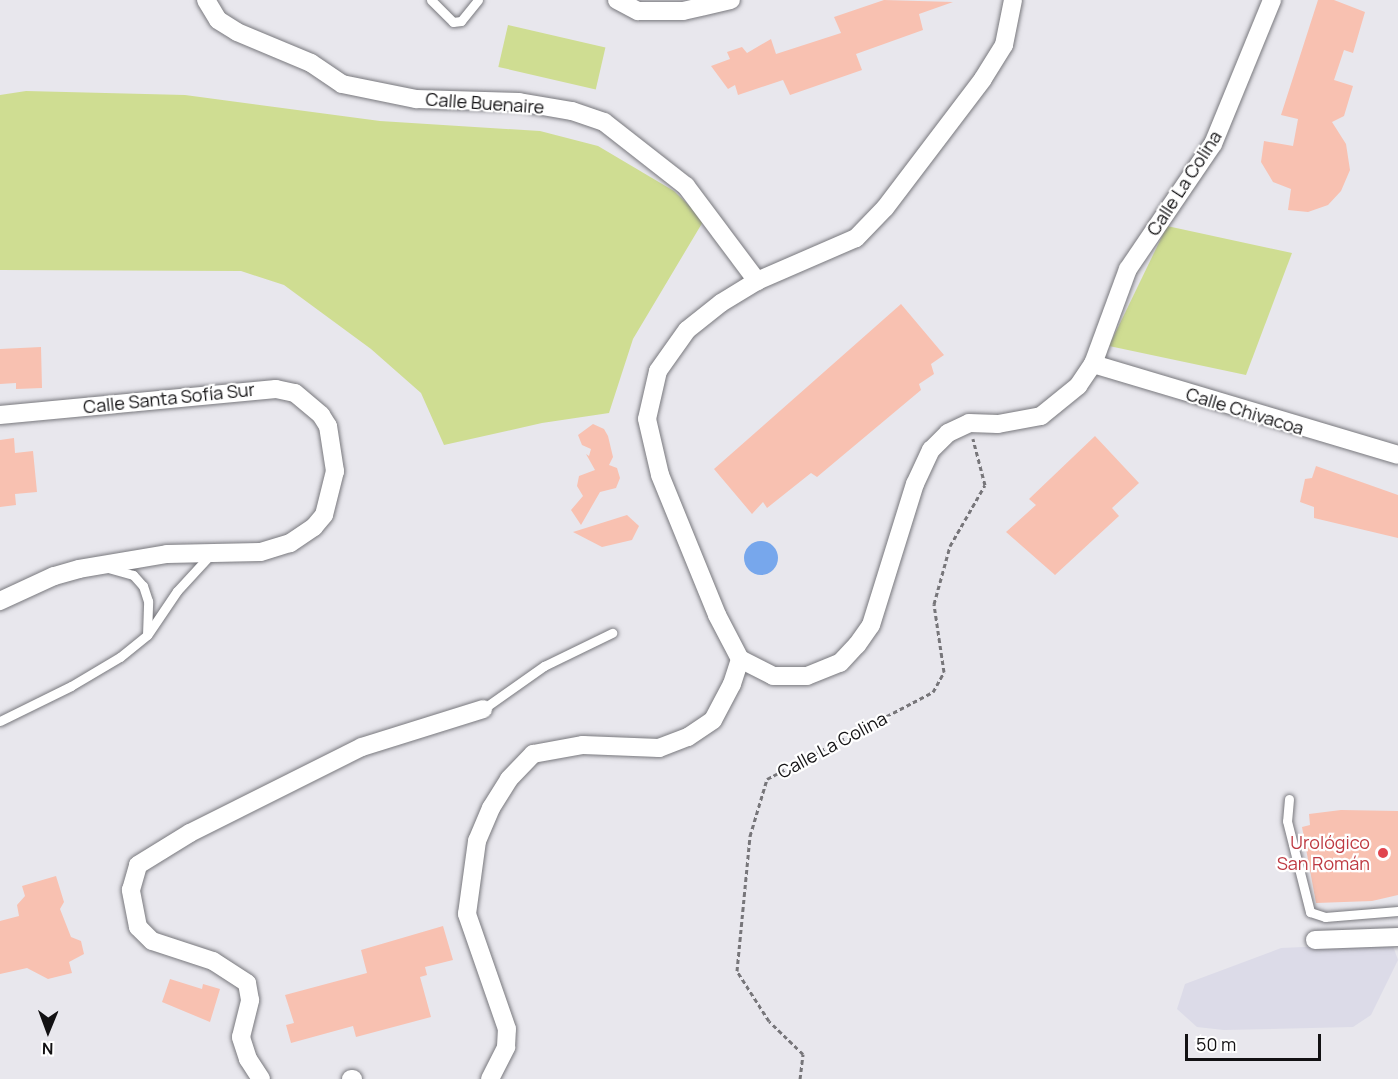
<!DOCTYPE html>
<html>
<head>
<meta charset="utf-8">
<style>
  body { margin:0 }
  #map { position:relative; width:1398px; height:1079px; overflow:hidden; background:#e8e7ed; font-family:Manrope,sans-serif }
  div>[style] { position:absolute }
  .built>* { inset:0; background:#dcdbe8 }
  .green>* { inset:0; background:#cfdd92; transform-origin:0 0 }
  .water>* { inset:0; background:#77a7ec }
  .round { border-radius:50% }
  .building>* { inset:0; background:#f8c1b1 }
  .path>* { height:3px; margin-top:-1.5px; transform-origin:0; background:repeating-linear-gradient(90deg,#77767a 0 4.5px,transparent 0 7.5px) }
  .roads { filter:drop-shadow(0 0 2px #78787d) drop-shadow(0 0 2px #78787d) }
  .service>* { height:9px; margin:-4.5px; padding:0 4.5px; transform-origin:4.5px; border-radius:4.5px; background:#fff }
  .minor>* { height:18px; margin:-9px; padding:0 9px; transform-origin:9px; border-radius:9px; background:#fff }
  .dots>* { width:16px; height:16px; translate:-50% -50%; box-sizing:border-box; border:3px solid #fff; border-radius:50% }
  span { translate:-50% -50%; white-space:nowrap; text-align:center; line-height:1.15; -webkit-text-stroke:4.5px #fff; paint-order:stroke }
  .street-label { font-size:18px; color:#121113 }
  .health-label { font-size:18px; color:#be3a42 }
  .right { translate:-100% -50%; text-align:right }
  .north { position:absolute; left:18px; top:1001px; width:60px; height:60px; -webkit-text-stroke:4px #fff; paint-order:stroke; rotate:181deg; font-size:16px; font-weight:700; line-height:24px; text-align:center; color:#121113 }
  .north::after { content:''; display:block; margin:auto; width:21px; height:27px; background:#121113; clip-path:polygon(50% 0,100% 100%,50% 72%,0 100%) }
  .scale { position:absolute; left:1185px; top:1034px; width:136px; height:27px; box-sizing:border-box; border:3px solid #121113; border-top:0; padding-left:8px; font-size:18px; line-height:21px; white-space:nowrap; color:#121113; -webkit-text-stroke:4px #fff; paint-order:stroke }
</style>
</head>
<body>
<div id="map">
  <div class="built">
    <div style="clip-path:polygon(1392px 943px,1398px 960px,1371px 1015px,1353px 1027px,1224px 1030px,1197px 1027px,1177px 1009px,1185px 984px,1281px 948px)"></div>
  </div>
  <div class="green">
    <div style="left:508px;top:25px;width:100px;height:43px;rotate:13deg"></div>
    <div style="clip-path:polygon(26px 91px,185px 95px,380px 121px,540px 131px,598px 146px,674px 191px,704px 220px,633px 339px,609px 413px,542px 423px,444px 445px,421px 393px,371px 349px,284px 285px,241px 271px,0 270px,0 95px)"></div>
    <div style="clip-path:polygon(1167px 226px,1292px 253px,1246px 375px,1109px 346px)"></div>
  </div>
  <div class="water">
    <div class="round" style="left:744px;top:541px;width:34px;height:34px"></div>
  </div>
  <div class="building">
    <div style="clip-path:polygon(884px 0,953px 2px,919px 14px,923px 30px,856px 54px,862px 70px,790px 95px,783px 80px,738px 95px,735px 85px,728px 89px,711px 66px,730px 59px,727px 52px,742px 47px,747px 53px,771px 39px,776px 54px,841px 33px,834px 17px)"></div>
    <div style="clip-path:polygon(1318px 0,1334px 0,1365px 12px,1353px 53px,1344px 50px,1334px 80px,1353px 86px,1344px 116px,1332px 122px,1346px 144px,1350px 170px,1341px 191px,1328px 205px,1308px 212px,1288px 210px,1291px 189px,1273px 182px,1261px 162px,1264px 141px,1293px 146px,1298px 119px,1281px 115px)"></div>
    <div style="clip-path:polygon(901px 304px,944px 355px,931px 364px,934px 374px,919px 384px,921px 390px,817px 477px,811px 473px,767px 508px,763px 502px,752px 514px,714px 469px)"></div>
    <div style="clip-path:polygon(41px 347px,42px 388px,16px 389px,16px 383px,0 384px,0 349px)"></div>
    <div style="clip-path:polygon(593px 424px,604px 429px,608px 436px,613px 457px,609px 465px,617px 468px,620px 478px,616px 488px,600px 492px,581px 525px,571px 510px,583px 496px,577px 486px,579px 476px,595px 470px,586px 454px,589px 456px,591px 449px,582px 445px,578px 435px)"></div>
    <div style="clip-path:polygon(1095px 436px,1139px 483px,1112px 508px,1119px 516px,1055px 575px,1006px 532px,1036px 505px,1029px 499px)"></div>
    <div style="clip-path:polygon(14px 438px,15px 453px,33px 451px,37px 492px,15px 494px,16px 505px,0 507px,0 440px)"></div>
    <div style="clip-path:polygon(1316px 466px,1398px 495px,1398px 538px,1314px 518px,1314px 507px,1300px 502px,1305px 479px,1312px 478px)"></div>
    <div style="clip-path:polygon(627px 515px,639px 526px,632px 540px,602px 547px,573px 532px)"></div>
    <div style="clip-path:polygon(1341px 810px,1398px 811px,1398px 895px,1372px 901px,1316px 903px,1302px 827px,1310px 825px,1309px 814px)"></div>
    <div style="clip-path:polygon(56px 876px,64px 902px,60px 909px,71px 937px,81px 941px,84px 954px,69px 962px,72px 973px,48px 979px,27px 968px,0 974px,0 921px,19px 916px,17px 905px,25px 896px,22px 886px)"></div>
    <div style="clip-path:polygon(443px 926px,453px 960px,425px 967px,427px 975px,420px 977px,431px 1017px,356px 1037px,353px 1026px,291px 1043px,286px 1025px,294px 1023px,285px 995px,367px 973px,361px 950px)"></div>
    <div style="clip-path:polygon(170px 979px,202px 989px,203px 984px,220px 989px,210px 1022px,162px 1002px)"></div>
  </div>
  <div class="path">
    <div style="left:800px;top:1079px;width:25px;rotate:-83deg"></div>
    <div style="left:803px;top:1054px;width:47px;rotate:-135.9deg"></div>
    <div style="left:769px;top:1021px;width:59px;rotate:-122.6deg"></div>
    <div style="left:737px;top:971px;width:136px;rotate:-84.5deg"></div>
    <div style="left:750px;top:836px;width:59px;rotate:-73.4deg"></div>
    <div style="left:767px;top:779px;width:187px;rotate:-27.7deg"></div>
    <div style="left:933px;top:692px;width:23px;rotate:-61deg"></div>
    <div style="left:944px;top:672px;width:69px;rotate:-98.4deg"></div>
    <div style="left:934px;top:604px;width:60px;rotate:-74.6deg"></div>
    <div style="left:950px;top:546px;width:70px;rotate:-60.2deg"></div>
    <div style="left:985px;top:485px;width:48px;rotate:-104.6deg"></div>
  </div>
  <div class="roads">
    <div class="service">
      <div style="left:431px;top:0;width:31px;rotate:45deg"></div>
      <div style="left:453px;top:22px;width:8px;rotate:-7deg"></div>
      <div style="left:461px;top:21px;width:27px;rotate:-51deg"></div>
      <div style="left:148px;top:634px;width:52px;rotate:-56deg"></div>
      <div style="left:177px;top:591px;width:50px;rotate:-47.4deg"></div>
      <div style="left:483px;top:709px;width:75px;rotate:-35.2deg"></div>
      <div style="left:544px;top:666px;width:76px;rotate:-25.9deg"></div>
      <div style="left:0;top:721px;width:79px;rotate:-26.2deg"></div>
      <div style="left:71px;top:686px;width:57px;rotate:-30.6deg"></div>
      <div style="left:120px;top:657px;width:35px;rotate:-39deg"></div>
      <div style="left:147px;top:635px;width:34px;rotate:-88deg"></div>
      <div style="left:148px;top:601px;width:16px;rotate:-108deg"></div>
      <div style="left:143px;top:586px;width:15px;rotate:-132deg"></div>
      <div style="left:133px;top:575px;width:26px;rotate:-164deg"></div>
      <div style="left:1289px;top:799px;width:22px;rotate:95deg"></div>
      <div style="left:1287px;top:821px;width:94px;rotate:75.8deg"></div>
      <div style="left:1310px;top:912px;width:16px;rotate:18deg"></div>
      <div style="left:1325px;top:917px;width:73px;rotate:-4.7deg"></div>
    </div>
    <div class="minor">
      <div style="left:206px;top:0;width:23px;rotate:59deg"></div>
      <div style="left:218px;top:20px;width:22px;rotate:32deg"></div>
      <div style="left:237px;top:32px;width:80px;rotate:22.7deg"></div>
      <div style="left:311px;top:63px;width:37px;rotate:34deg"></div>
      <div style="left:342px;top:84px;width:76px;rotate:11.5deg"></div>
      <div style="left:416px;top:99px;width:103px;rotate:1.7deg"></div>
      <div style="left:519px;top:102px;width:54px;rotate:9.6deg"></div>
      <div style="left:572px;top:111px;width:34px;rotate:19deg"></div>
      <div style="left:604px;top:122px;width:104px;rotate:38deg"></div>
      <div style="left:686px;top:186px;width:119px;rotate:53.2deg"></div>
      <div style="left:617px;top:0;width:24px;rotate:28deg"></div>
      <div style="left:638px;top:11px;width:45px"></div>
      <div style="left:683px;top:11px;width:49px;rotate:-12.9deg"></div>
      <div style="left:1013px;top:0;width:46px;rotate:101.3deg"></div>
      <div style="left:1004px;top:45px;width:40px;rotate:122deg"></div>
      <div style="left:983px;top:79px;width:162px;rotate:127.2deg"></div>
      <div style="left:885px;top:208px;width:42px;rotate:134deg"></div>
      <div style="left:856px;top:238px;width:108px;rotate:156.5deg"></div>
      <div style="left:757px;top:281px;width:42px;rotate:148.6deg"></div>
      <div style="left:721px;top:303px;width:43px;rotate:141.5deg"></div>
      <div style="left:687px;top:330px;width:50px;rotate:125.3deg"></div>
      <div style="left:658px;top:371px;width:49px;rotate:102.9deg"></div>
      <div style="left:647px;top:419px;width:57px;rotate:76.9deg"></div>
      <div style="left:660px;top:475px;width:151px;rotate:67.8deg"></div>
      <div style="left:717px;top:615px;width:50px;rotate:62.4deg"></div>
      <div style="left:740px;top:659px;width:37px;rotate:27deg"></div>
      <div style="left:773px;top:676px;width:34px"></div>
      <div style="left:807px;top:676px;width:35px;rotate:-22deg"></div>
      <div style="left:840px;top:663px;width:25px;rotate:-47deg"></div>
      <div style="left:857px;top:645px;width:24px;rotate:-55deg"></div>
      <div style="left:871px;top:625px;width:148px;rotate:-72.7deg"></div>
      <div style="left:915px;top:484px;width:38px;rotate:-65deg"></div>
      <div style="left:931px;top:450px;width:24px;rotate:-45deg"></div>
      <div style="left:948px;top:433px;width:23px;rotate:-25deg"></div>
      <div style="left:969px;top:423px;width:29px;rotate:2deg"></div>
      <div style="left:998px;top:424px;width:44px;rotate:-10.5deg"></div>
      <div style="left:1041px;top:416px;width:48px;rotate:-39deg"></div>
      <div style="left:1078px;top:386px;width:27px;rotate:-56deg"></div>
      <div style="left:1093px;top:364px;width:101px;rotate:-69.8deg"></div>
      <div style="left:1128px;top:269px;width:151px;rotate:-55.8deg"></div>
      <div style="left:1213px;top:144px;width:156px;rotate:-67.7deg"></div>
      <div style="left:1093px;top:364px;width:318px;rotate:16.6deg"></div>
      <div style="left:0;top:415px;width:277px;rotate:-5.4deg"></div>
      <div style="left:276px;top:389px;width:19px;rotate:12deg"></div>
      <div style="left:295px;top:393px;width:34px;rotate:40deg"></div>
      <div style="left:321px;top:415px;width:13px;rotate:58deg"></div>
      <div style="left:328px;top:426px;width:46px;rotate:81.2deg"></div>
      <div style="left:335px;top:471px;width:45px;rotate:104deg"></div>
      <div style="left:324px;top:515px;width:16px;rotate:130deg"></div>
      <div style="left:314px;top:527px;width:29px;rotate:146deg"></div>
      <div style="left:290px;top:543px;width:31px;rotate:163deg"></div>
      <div style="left:260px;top:552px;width:93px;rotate:178.8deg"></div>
      <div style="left:167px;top:554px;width:89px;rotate:170.3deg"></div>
      <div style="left:79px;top:569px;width:26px;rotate:164deg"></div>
      <div style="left:54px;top:576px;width:60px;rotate:155.2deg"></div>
      <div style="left:1315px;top:940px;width:83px;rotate:-2.1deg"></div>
      <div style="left:261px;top:1079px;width:24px;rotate:-123deg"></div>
      <div style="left:248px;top:1059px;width:23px;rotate:-108deg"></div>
      <div style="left:241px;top:1037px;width:38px;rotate:-76deg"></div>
      <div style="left:250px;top:1000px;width:17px;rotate:-100deg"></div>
      <div style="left:247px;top:983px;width:40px;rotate:-147.1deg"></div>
      <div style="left:213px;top:961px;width:64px;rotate:-161.8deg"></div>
      <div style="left:152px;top:941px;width:20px;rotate:-135deg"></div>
      <div style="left:138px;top:927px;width:38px;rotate:-101deg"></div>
      <div style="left:131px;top:890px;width:26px;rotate:-74deg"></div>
      <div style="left:138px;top:865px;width:61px;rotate:-31.6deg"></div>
      <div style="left:190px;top:833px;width:192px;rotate:-26.6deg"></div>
      <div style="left:362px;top:747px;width:127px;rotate:-17.4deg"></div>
      <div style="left:351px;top:1079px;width:2px"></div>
      <div style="left:490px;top:1079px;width:36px;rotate:-63deg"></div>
      <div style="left:506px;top:1047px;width:18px;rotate:-87deg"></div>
      <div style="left:507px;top:1029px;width:122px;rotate:-109.2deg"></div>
      <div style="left:467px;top:914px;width:74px;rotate:-82.2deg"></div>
      <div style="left:477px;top:841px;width:36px;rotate:-67deg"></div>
      <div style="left:491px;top:808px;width:34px;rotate:-58deg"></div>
      <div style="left:509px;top:779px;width:35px;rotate:-46deg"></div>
      <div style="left:533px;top:754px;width:51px;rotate:-10.2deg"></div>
      <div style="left:583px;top:745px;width:76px;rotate:2.3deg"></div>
      <div style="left:659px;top:748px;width:31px;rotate:-21deg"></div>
      <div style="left:688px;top:737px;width:30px;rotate:-34deg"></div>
      <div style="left:713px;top:720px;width:41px;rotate:-62.2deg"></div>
      <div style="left:732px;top:684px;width:26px;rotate:-72deg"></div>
    </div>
  </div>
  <div class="dots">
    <div style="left:1383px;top:853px;background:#e0444e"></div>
  </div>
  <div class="street-label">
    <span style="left:485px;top:103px;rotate:4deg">Calle Buenaire</span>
    <span style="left:1184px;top:183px;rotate:-57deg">Calle La Colina</span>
    <span style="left:169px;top:398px;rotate:-6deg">Calle Santa Sofía Sur</span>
    <span style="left:1245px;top:411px;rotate:17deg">Calle Chivacoa</span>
    <span style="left:832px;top:745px;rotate:-28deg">Calle La Colina</span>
  </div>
  <div class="health-label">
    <span class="right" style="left:1370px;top:853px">Urológico<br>San Román</span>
  </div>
  <div class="north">N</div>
  <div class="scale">50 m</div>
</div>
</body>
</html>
